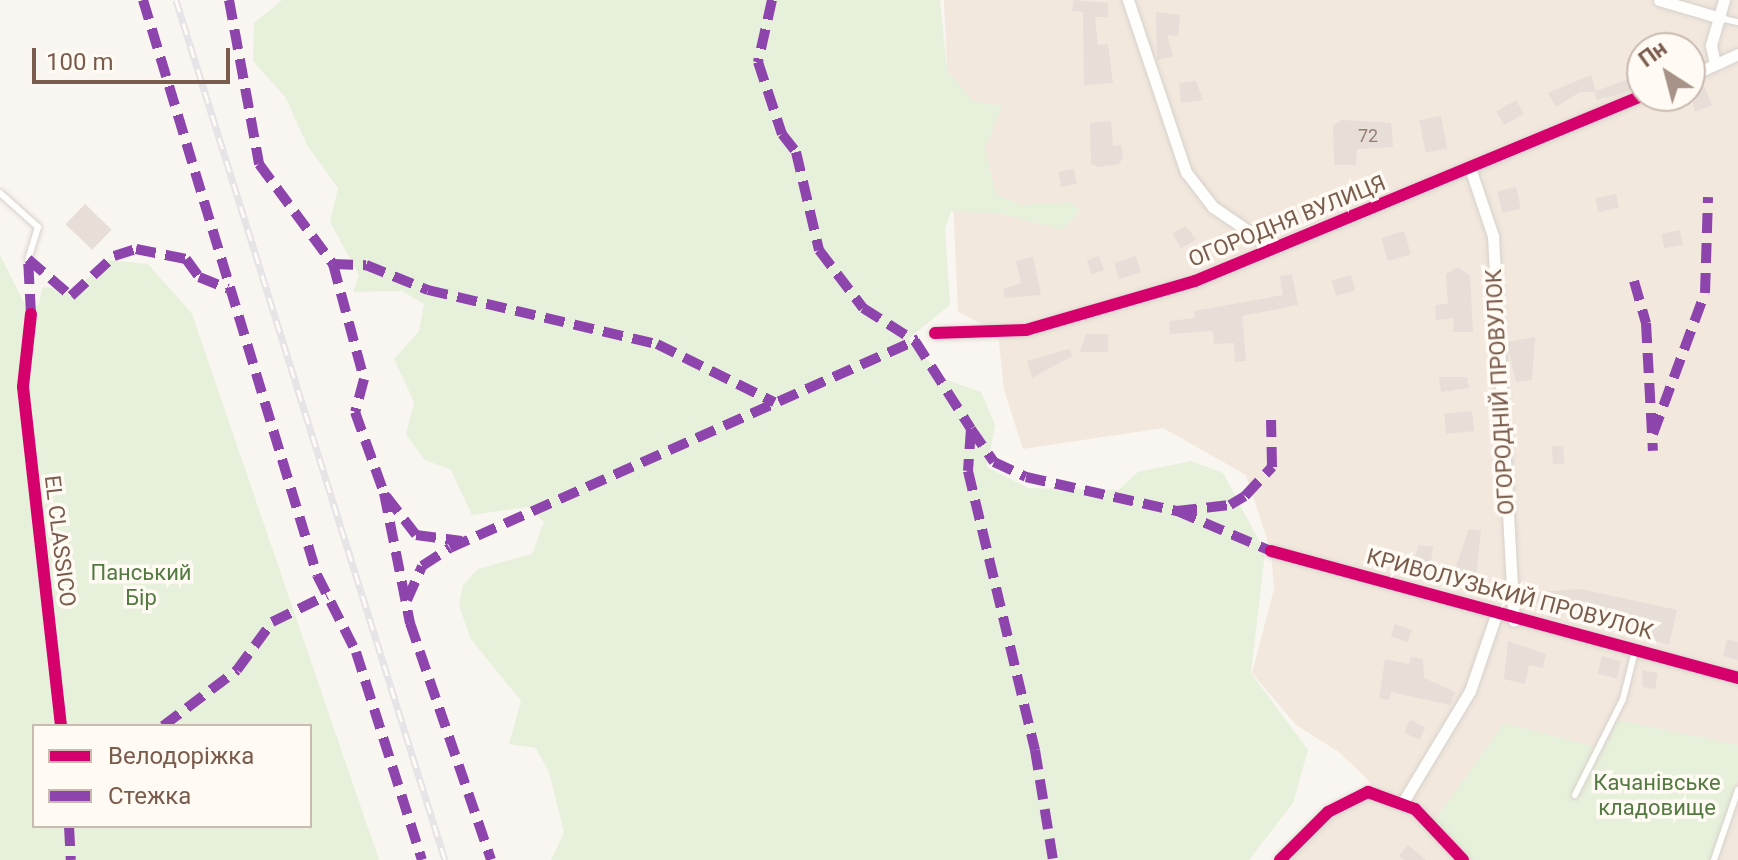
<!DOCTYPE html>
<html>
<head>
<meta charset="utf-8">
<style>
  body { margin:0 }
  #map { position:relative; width:1738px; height:860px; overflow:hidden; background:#f9f5f0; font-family:Roboto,sans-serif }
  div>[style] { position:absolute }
  .residential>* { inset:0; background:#f2e8de }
  .green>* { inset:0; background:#e7f0db }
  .building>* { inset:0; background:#e6ded7; transform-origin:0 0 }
  .roads { filter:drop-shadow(0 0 2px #d7d1cb) drop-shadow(0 0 2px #d7d1cb) }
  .service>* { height:6px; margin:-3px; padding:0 3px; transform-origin:3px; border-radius:3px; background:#fefefd }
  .minor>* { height:11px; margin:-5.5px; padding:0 5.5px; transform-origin:5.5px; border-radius:5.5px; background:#fefefd }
  .rail>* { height:7px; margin-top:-3.5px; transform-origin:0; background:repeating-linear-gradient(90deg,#fffaf3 0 12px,#e6e3e7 0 24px); box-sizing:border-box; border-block:2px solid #e6e3e7 }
  .quiet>* { height:10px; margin-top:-5px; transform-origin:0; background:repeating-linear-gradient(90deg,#8e44ad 0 20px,transparent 0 30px) }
  .cycleway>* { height:12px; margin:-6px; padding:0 6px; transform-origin:6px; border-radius:6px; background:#d6006c }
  span { translate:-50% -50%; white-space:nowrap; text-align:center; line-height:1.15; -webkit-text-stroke:7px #fffaf3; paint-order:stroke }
  .number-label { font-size:18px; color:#977e72 }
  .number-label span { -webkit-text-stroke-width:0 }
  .street-label { font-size:22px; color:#7a5c4d }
  .park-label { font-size:22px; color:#537a41 }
  .legend { position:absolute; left:32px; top:724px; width:280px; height:104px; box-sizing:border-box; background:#fffaf3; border:2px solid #cabbb1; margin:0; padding:10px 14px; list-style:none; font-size:24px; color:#7a5c4d }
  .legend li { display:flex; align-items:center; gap:16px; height:40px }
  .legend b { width:40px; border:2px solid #cabbb1 }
  .north { position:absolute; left:1626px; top:32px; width:80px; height:80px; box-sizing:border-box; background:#fffaf3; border:2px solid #cabbb1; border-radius:50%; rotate:324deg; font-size:22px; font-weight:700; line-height:32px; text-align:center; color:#7a5c4d }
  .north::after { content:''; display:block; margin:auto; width:28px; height:36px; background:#a69286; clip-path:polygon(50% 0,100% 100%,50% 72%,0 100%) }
  .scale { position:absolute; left:32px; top:48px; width:198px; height:36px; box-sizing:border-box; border:4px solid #7a5c4d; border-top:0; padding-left:10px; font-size:24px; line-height:28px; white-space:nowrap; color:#7a5c4d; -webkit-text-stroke:6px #fffaf3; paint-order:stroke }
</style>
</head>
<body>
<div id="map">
  <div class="residential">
    <div style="clip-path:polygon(evenodd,944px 0,1738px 0,1738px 860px,1280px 860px,1290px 842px,1372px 784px,1339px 752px,1296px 725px,1252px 673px,1274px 589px,1271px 551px,1246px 475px,1163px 428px,1023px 449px,1004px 390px,998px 332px,958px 312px,944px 0,1642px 48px,1690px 48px,1690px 96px,1642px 96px,1642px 48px)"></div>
  </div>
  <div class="green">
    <div style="clip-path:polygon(282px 0,940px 0,947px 70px,973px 101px,1002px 106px,985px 148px,996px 194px,1021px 205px,1070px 202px,1080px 210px,1063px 230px,998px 213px,951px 212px,945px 228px,950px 305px,908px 339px,947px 380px,981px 392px,995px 425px,987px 467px,1028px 488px,1118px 490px,1138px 472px,1191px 461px,1223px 473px,1265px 552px,1251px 673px,1308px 750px,1293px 803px,1249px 860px,551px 860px,564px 833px,549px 772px,536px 748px,509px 744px,521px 701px,470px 638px,459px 605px,463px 585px,478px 569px,532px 554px,544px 522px,528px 507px,472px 515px,451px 470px,425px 460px,406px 434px,414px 402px,394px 359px,419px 331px,424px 304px,402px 291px,353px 292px,359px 275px,330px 222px,338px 188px,307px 145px,286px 98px,253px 61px,254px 23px)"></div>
    <div style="clip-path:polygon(evenodd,0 255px,27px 309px,38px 305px,43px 287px,75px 290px,107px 260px,148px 264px,192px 314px,379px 860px,0 860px,0 255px,310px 726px,310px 826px,34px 826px,34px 726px,310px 726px)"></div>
    <div style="clip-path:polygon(1617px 720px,1738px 745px,1738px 780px,1710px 860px,1471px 860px,1434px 821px,1504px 723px,1604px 749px)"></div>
  </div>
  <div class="building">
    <div style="clip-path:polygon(1074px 0,1108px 3px,1108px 17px,1095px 17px,1098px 45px,1108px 44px,1113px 83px,1084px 85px,1083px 12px,1072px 11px)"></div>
    <div style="clip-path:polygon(1156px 12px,1180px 15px,1178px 36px,1167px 35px,1173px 56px,1157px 60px)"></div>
    <div style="clip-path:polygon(1642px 65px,1642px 88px,1634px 90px,1597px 100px,1594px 92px,1580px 92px,1556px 107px,1548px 93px,1591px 75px,1596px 91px,1632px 78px,1629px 68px)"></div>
    <div style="clip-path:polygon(1196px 81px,1203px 100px,1181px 103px,1179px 83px)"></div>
    <div style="clip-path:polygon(1704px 86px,1712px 105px,1695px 112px,1690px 92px)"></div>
    <div style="left:1516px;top:100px;width:16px;height:23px;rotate:60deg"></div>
    <div style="left:1441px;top:116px;width:33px;height:22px;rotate:79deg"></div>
    <div style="clip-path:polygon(1342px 120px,1391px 123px,1393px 147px,1357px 149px,1356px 165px,1334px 165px,1333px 126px)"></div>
    <div style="clip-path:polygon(1111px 121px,1113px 146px,1121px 145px,1123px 157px,1119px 164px,1099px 167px,1091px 164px,1090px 123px)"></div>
    <div style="left:1074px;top:169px;width:15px;height:16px;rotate:79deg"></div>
    <div style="left:1516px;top:187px;width:22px;height:19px;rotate:77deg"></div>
    <div style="left:1616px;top:194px;width:14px;height:21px;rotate:78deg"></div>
    <div style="left:85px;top:204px;width:37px;height:28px;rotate:44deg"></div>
    <div style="clip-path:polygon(1186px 226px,1196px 240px,1181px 248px,1172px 233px)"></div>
    <div style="left:1680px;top:230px;width:15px;height:19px;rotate:79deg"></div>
    <div style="left:1404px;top:231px;width:24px;height:24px;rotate:73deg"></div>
    <div style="left:1099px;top:256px;width:15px;height:13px;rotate:70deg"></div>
    <div style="left:1136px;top:256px;width:17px;height:23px;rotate:73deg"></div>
    <div style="clip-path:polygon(1033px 257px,1041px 295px,1005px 298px,1003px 289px,1021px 283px,1016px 261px)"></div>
    <div style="clip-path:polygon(1458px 267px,1470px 276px,1473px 332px,1453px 332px,1454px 318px,1436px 320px,1435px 305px,1448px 304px,1446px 274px)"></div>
    <div style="clip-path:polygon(1292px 274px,1298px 305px,1242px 316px,1246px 361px,1235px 362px,1234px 343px,1214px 344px,1213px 331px,1170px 334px,1169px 321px,1195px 318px,1194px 311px,1283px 295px,1280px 276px)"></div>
    <div style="left:1351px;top:275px;width:16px;height:20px;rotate:75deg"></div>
    <div style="clip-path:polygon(1086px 334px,1108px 334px,1108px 352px,1080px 352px)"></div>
    <div style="clip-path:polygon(1535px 337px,1532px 380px,1516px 382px,1507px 342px)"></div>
    <div style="clip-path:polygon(1070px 349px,1072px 356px,1032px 378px,1027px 361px)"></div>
    <div style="clip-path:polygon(1439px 377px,1467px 377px,1469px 388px,1441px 392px)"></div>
    <div style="left:1472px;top:411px;width:20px;height:28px;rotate:84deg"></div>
    <div style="left:1563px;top:446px;width:18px;height:11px;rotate:87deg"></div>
    <div style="clip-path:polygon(1469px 529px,1481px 531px,1476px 576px,1454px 572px)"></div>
    <div style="clip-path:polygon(1419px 545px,1433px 547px,1430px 567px,1412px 564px)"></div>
    <div style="clip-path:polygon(1581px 589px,1677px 610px,1669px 645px,1650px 639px,1655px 622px,1634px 616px,1629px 633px,1590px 621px,1595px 605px,1567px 604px,1558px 620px,1547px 617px,1548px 604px,1536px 603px,1536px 592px)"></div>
    <div style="left:1395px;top:624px;width:18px;height:13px;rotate:19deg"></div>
    <div style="clip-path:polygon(1727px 639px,1738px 642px,1738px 660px,1723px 656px)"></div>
    <div style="clip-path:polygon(1508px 641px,1546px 654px,1543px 668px,1529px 665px,1525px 684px,1504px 679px)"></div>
    <div style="left:1602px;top:656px;width:20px;height:18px;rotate:15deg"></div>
    <div style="clip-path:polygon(1411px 657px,1423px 659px,1424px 678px,1455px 692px,1450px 705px,1391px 692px,1389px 700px,1379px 698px,1385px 659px,1409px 664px)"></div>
    <div style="clip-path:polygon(1642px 670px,1658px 673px,1655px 689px,1643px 687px)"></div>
    <div style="left:1410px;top:720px;width:17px;height:14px;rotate:25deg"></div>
    <div style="clip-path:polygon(1408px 845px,1426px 860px,1404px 860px,1399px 856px)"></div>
  </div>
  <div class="roads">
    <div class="service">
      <div style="left:1720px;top:18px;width:18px;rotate:13deg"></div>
      <div style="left:0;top:193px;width:51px;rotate:41.8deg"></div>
      <div style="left:38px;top:227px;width:34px;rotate:107deg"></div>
      <div style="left:1575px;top:795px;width:107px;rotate:-63.4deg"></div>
      <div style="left:1623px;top:699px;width:49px;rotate:-76deg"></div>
      <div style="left:1714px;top:860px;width:74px;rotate:-71.1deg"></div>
    </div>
    <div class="minor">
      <div style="left:1128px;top:0;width:182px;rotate:71.4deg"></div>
      <div style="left:1186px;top:172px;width:44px;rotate:52.4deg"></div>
      <div style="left:1213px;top:207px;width:73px;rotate:34.3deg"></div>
      <div style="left:1659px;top:0;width:64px;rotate:16.4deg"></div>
      <div style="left:1715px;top:64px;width:19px;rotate:-102deg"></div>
      <div style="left:1711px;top:45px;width:47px;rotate:-73.9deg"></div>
      <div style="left:1690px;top:76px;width:53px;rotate:-24.6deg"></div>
      <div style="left:1470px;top:168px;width:72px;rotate:71.3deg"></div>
      <div style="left:1493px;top:236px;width:385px;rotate:86.9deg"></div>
      <div style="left:935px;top:333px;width:91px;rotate:-1.9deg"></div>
      <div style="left:1026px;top:330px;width:176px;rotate:-16.2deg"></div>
      <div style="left:1195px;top:281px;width:484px;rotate:-22.5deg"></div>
      <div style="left:1271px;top:551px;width:484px;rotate:15.2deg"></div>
      <div style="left:1403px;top:802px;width:130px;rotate:-58.9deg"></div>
      <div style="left:1470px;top:691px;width:80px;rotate:-71.1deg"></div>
      <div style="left:1280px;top:860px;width:68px;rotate:-45deg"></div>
      <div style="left:1328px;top:812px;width:45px;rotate:-26.6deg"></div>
      <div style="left:1368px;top:792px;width:50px;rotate:19.9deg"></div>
      <div style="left:1415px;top:809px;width:70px;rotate:46.7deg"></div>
    </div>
  </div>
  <div class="rail">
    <div style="left:176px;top:0;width:901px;rotate:72.63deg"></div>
  </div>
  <div class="quiet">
    <div style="left:143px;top:0;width:601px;rotate:73.16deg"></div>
    <div style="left:317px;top:575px;width:86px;rotate:63.1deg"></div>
    <div style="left:356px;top:652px;width:218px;rotate:72.4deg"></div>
    <div style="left:229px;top:0;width:167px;rotate:79.6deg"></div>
    <div style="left:259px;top:164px;width:124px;rotate:53.5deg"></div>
    <div style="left:333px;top:264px;width:119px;rotate:74.9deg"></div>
    <div style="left:364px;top:379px;width:34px;rotate:105deg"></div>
    <div style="left:355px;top:412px;width:86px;rotate:70.3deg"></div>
    <div style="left:384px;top:493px;width:133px;rotate:78.7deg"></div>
    <div style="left:410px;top:623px;width:250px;rotate:71.1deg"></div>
    <div style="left:772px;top:0;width:64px;rotate:102.7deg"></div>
    <div style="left:758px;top:62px;width:76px;rotate:71.6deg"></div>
    <div style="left:782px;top:134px;width:23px;rotate:52deg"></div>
    <div style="left:796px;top:152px;width:101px;rotate:76.8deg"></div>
    <div style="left:819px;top:250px;width:73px;rotate:52.8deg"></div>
    <div style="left:863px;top:308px;width:62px;rotate:32.4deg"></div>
    <div style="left:915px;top:341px;width:104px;rotate:57.5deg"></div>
    <div style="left:971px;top:429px;width:42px;rotate:94.1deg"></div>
    <div style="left:968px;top:471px;width:287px;rotate:76.5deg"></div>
    <div style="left:1035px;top:750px;width:111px;rotate:80.7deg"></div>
    <div style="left:333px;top:264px;width:33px;rotate:2deg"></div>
    <div style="left:366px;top:265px;width:67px;rotate:22deg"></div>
    <div style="left:428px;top:290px;width:235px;rotate:13.3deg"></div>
    <div style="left:657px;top:344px;width:131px;rotate:26.4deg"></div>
    <div style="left:1634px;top:281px;width:44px;rotate:74.1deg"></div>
    <div style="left:1646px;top:323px;width:128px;rotate:86.9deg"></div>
    <div style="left:31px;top:314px;width:55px;rotate:-93.1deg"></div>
    <div style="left:28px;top:259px;width:57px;rotate:40.7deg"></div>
    <div style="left:71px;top:296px;width:59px;rotate:-42.9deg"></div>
    <div style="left:114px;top:256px;width:23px;rotate:-18deg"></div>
    <div style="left:136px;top:249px;width:51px;rotate:11.3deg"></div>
    <div style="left:186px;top:259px;width:22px;rotate:54deg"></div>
    <div style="left:199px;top:277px;width:31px;rotate:22deg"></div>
    <div style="left:971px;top:429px;width:40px;rotate:55.1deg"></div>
    <div style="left:994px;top:462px;width:35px;rotate:25deg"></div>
    <div style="left:1026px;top:477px;width:155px;rotate:12.7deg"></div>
    <div style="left:1177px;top:511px;width:53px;rotate:-6.5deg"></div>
    <div style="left:1230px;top:505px;width:17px;rotate:-31deg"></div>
    <div style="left:1245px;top:496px;width:40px;rotate:-47deg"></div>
    <div style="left:1272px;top:467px;width:47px;rotate:-91.2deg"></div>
    <div style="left:1653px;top:434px;width:150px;rotate:-69.8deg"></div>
    <div style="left:1705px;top:293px;width:96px;rotate:-88.2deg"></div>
    <div style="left:386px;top:496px;width:49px;rotate:52.4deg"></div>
    <div style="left:416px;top:535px;width:46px;rotate:7.4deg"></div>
    <div style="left:1177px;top:511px;width:102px;rotate:23.1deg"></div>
    <div style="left:407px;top:600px;width:37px;rotate:-66deg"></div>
    <div style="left:422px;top:566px;width:33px;rotate:-33deg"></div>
    <div style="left:450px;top:548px;width:513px;rotate:-24.02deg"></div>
    <div style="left:163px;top:726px;width:93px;rotate:-37.1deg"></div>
    <div style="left:237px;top:670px;width:59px;rotate:-53.9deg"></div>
    <div style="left:272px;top:622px;width:61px;rotate:-26.1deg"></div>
    <div style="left:69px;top:826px;width:34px;rotate:87deg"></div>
  </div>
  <div class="cycleway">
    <div style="left:31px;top:314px;width:73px;rotate:96.3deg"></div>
    <div style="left:23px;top:387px;width:341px;rotate:83.6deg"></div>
    <div style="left:935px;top:333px;width:91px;rotate:-1.9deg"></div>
    <div style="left:1026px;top:330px;width:176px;rotate:-16.2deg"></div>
    <div style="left:1195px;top:281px;width:484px;rotate:-22.5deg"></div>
    <div style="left:1271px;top:551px;width:484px;rotate:15.2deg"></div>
    <div style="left:1280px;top:860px;width:68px;rotate:-45deg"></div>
    <div style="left:1328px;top:812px;width:45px;rotate:-26.6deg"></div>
    <div style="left:1368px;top:792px;width:50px;rotate:19.9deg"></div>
    <div style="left:1415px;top:809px;width:70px;rotate:46.7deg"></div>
  </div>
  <div class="number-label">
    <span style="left:1368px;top:136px">72</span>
  </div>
  <div class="street-label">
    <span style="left:1287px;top:221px;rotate:-22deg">ОГОРОДНЯ ВУЛИЦЯ</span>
    <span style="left:1500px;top:392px;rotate:-93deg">ОГОРОДНІЙ ПРОВУЛОК</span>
    <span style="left:60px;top:541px;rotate:83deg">EL CLASSICO</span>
    <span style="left:1510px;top:594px;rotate:15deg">КРИВОЛУЗЬКИЙ ПРОВУЛОК</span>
  </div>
  <div class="park-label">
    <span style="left:141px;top:585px">Панський<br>Бір</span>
    <span style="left:1657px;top:795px">Качанівське<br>кладовище</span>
  </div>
  <ul class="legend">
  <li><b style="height:10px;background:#d6006c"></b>Велодоріжка</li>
  <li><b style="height:10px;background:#8e44ad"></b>Стежка</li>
  </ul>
  <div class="north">Пн</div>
  <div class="scale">100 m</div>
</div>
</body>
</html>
